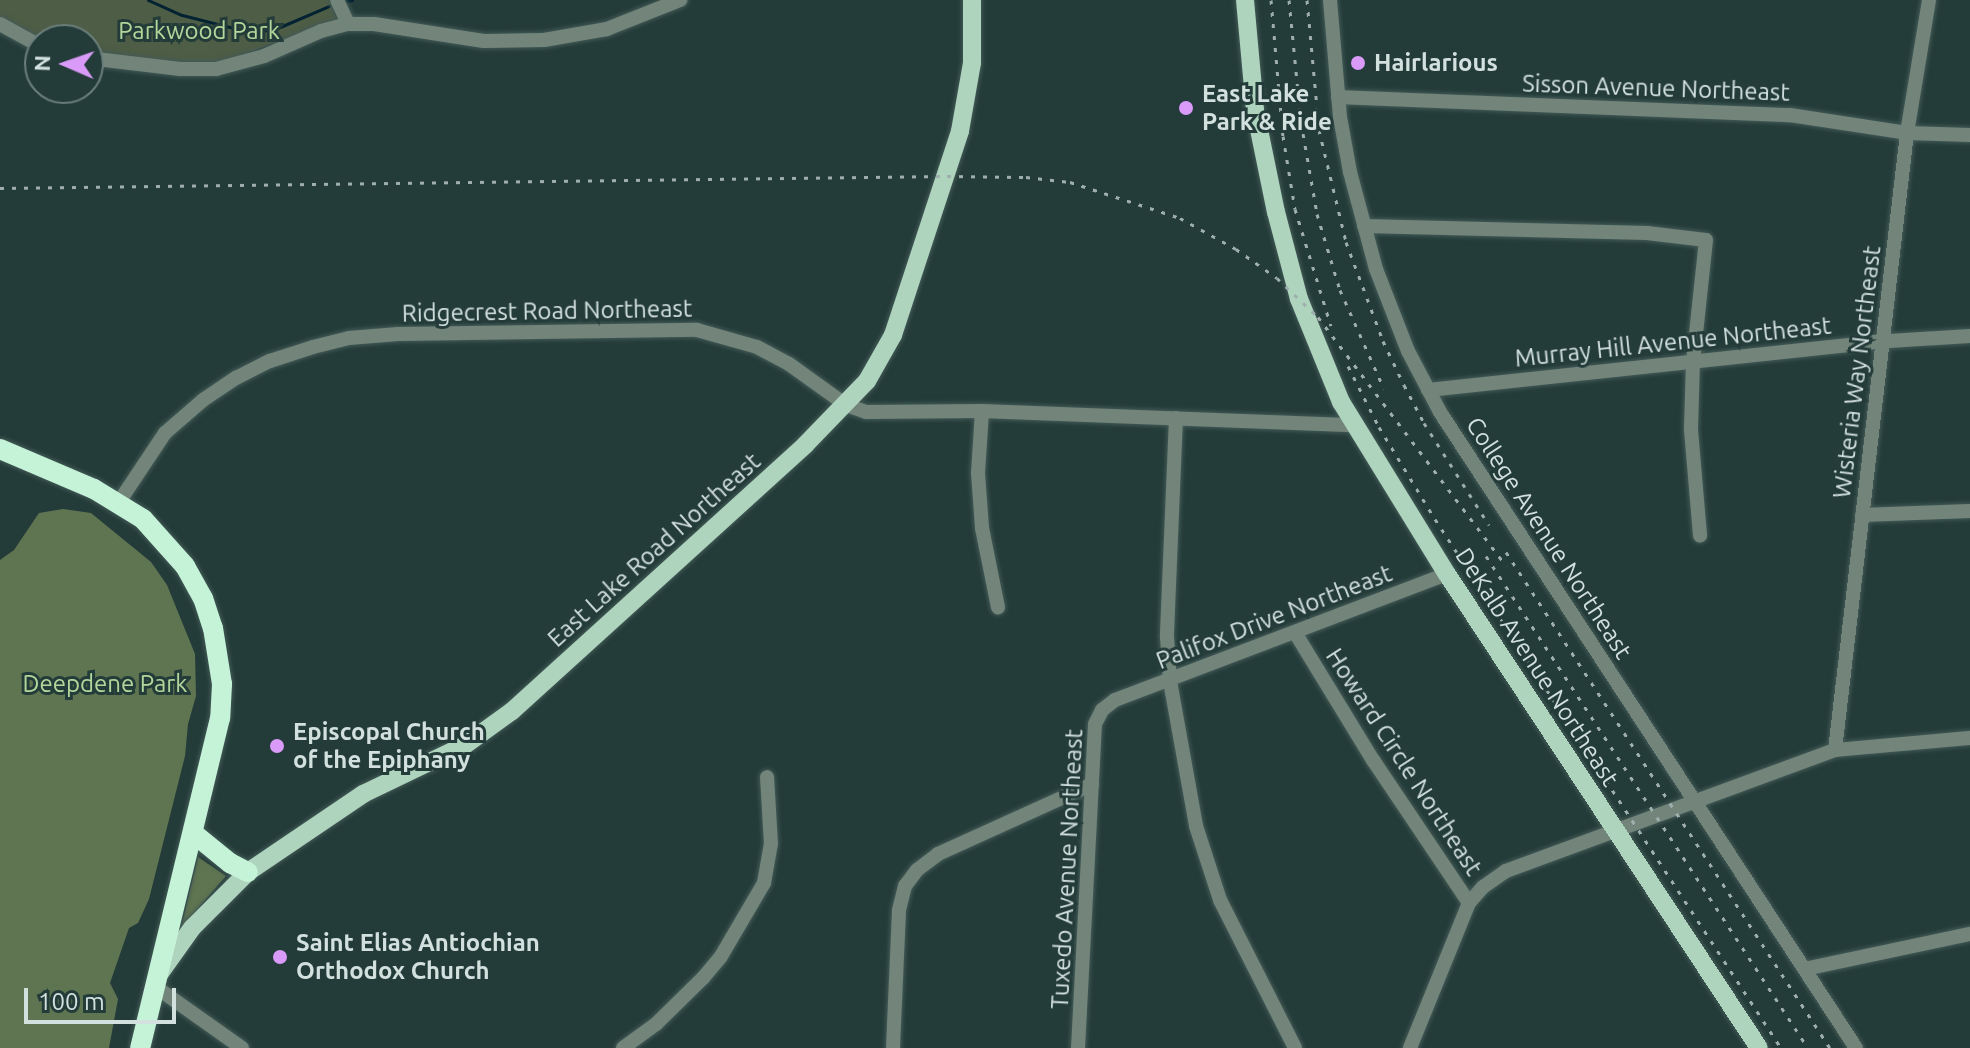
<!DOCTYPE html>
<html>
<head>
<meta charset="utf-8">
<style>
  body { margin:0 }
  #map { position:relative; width:1970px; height:1048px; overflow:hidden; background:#243c39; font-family:Ubuntu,sans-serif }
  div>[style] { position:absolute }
  .green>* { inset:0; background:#4e5d45 }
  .forest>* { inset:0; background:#5f7551 }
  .stream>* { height:3px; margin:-1.5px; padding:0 1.5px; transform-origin:1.5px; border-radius:1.5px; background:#032232 }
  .roads { filter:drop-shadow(0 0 2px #435a57) drop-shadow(0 0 2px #435a57) }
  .minor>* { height:14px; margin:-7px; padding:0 7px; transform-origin:7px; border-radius:7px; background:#73857b }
  .major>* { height:18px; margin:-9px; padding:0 9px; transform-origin:9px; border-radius:9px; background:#aed4be }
  .highway>* { height:20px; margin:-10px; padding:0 10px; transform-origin:10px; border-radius:10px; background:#c5f3d8 }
  .rail>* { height:3px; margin-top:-1.5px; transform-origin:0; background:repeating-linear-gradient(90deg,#9eafad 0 4px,transparent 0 12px) }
  .dots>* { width:22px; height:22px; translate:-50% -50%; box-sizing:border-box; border:4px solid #243c39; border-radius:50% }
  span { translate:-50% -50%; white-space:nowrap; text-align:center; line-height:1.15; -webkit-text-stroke:6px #243c39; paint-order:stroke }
  .park-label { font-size:24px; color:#b3d79b }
  .poi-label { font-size:24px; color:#d2e0de; font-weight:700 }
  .left { translate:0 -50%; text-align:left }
  .street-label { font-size:24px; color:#d2e0de }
  .north { position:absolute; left:24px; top:24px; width:80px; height:80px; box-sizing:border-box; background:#243c39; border:2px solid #6a7e7b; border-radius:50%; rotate:272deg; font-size:22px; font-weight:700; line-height:32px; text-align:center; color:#d2e0de }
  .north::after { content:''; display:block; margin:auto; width:28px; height:36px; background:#d99af8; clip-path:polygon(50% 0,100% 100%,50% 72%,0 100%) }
  .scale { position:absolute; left:24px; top:988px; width:152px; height:36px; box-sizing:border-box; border:4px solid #d2e0de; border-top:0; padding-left:10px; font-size:24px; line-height:28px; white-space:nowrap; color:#d2e0de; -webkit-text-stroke:6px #243c39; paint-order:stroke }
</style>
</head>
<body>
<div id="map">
  <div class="green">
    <div style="clip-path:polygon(0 0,329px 0,337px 19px,235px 58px,206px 65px,88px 53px,88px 40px,40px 40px,0 17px)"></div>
  </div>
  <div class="forest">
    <div style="clip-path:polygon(63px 509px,91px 513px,151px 562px,167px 585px,195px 654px,196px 696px,188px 724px,185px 756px,149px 899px,138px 923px,129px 928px,110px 983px,118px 999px,109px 1048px,0 1048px,0 560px,14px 550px,39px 513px)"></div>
    <div style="clip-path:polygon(198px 857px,226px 876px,181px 928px)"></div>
  </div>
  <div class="stream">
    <div style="left:148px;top:0;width:37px;rotate:24deg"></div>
    <div style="left:182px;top:15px;width:73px;rotate:14.2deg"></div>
    <div style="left:253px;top:33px;width:28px;rotate:-13deg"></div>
    <div style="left:280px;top:27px;width:53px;rotate:-23.2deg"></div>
    <div style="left:346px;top:1px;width:6px;rotate:-9deg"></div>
  </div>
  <div class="roads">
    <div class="minor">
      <div style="left:337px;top:0;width:26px;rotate:65deg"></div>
      <div style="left:1330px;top:0;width:117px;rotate:85.1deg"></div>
      <div style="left:1340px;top:117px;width:56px;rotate:79.7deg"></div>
      <div style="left:1350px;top:172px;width:100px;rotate:75deg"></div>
      <div style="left:1376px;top:269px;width:88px;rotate:68.7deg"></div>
      <div style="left:1408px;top:351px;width:69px;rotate:62.3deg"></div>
      <div style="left:1440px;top:412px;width:760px;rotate:56.81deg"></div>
      <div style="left:0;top:24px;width:46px;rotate:28.8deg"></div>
      <div style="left:88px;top:58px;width:93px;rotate:6.8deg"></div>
      <div style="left:180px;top:69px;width:36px"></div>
      <div style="left:216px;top:69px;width:50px;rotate:-15.2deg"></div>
      <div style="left:264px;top:56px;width:62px;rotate:-23.7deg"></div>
      <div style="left:321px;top:31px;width:28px;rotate:-15deg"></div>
      <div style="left:348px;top:24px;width:26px"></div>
      <div style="left:374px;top:24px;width:111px;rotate:8.8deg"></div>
      <div style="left:484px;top:41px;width:60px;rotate:-1deg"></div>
      <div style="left:544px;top:40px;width:64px;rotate:-9.9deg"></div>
      <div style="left:607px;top:29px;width:79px;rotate:-21.7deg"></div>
      <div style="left:1338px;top:97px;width:452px;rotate:2.3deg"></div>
      <div style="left:1790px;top:115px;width:118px;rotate:8.7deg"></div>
      <div style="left:1907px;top:133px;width:63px;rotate:1.8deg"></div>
      <div style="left:1364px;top:226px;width:283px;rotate:1.4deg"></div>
      <div style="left:1647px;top:233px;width:59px;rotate:6.8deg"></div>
      <div style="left:1706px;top:240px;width:122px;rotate:96.1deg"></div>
      <div style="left:1693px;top:361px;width:69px;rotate:91.7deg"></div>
      <div style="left:1691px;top:430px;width:106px;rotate:85.1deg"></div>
      <div style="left:1428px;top:390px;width:449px;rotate:-6.1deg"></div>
      <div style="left:1874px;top:342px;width:96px;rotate:-3.6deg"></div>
      <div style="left:982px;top:411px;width:62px;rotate:93.7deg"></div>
      <div style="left:978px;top:473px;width:55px;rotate:85.8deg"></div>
      <div style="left:982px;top:528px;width:81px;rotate:78.6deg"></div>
      <div style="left:1176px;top:418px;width:219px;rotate:92.4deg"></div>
      <div style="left:1167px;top:637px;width:44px;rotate:86.1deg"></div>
      <div style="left:1170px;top:681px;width:147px;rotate:79.8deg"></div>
      <div style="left:1196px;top:826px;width:78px;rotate:72deg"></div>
      <div style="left:1220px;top:900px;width:166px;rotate:63.1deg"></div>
      <div style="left:119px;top:502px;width:83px;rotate:-56.3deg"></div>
      <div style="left:165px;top:433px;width:50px;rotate:-41deg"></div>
      <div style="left:203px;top:400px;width:40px;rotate:-34deg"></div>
      <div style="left:236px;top:378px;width:38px;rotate:-27deg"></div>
      <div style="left:270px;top:361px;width:45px;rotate:-18deg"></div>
      <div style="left:313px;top:347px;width:37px;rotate:-14deg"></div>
      <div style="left:349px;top:338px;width:49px;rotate:-4.7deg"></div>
      <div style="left:398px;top:334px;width:299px;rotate:-0.8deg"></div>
      <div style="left:697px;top:330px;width:62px;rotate:15.8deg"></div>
      <div style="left:757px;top:347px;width:36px;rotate:28deg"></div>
      <div style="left:789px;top:364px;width:70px;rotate:35.7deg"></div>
      <div style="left:846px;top:405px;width:21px;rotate:19deg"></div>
      <div style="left:866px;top:412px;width:116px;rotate:-0.5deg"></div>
      <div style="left:982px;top:411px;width:371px;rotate:2.2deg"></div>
      <div style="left:1862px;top:515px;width:108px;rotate:-2.1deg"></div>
      <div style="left:1296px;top:634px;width:148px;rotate:58.6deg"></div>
      <div style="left:1373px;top:760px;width:172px;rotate:56.1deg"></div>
      <div style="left:1835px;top:750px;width:621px;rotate:-83.34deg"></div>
      <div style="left:1907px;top:133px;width:135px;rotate:-80.6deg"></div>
      <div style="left:1805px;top:969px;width:169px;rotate:-12deg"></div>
      <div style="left:153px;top:985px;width:109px;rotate:35.3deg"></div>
      <div style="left:623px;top:1048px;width:41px;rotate:-36deg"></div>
      <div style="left:656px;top:1024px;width:66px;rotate:-44.4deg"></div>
      <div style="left:703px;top:978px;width:26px;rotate:-50deg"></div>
      <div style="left:720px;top:958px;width:87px;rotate:-59.6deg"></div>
      <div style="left:764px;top:883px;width:40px;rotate:-80deg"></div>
      <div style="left:771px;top:844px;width:67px;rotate:-93.4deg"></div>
      <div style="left:893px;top:1048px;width:138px;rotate:-87.5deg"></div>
      <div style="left:899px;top:910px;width:25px;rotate:-76deg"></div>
      <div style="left:905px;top:886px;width:20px;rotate:-53deg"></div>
      <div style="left:917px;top:870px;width:26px;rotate:-37deg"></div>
      <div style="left:938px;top:854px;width:169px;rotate:-24.4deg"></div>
      <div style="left:1078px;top:1048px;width:324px;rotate:-87deg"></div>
      <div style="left:1095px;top:724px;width:16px;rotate:-63deg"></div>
      <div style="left:1102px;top:710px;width:16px;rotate:-38deg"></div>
      <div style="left:1115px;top:700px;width:355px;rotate:-20.8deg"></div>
      <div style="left:1410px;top:1048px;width:157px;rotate:-67.9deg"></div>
      <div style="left:1469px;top:903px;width:21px;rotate:-49deg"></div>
      <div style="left:1483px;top:887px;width:28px;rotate:-35deg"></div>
      <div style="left:1506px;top:871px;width:351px;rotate:-20.2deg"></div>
      <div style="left:1835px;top:750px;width:136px;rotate:-5.1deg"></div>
    </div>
    <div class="major">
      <div style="left:1245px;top:0;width:110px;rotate:84.8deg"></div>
      <div style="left:1255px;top:110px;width:104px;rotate:78.4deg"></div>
      <div style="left:1276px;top:212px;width:90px;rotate:75.2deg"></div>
      <div style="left:1299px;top:299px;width:111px;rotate:67.8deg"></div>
      <div style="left:1341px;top:402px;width:202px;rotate:58.4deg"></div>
      <div style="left:1447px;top:574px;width:567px;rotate:56.65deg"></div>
      <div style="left:160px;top:973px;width:55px;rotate:-54.6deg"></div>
      <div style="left:192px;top:928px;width:79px;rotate:-45deg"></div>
      <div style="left:248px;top:872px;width:139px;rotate:-34.1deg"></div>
      <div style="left:363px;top:794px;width:113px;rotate:-25.7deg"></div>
      <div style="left:465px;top:745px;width:58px;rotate:-35.9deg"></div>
      <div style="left:512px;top:711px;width:396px;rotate:-42.2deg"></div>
      <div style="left:805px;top:445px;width:89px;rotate:-45.9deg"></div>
      <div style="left:867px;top:381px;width:53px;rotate:-60.5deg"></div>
      <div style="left:893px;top:335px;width:215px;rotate:-71.8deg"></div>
      <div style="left:960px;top:131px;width:69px;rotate:-80deg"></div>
      <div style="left:972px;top:63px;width:63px;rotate:-90deg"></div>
    </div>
    <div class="highway">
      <div style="left:0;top:449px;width:102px;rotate:23.1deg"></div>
      <div style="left:94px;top:489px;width:57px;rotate:31.5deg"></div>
      <div style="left:143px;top:519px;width:63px;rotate:48.2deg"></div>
      <div style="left:185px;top:566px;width:37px;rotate:61deg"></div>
      <div style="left:203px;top:598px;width:32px;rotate:72deg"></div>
      <div style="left:213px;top:628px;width:57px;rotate:80.9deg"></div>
      <div style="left:222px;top:684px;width:34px;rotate:93deg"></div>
      <div style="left:220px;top:718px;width:340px;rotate:103.6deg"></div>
      <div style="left:193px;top:833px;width:48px;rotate:39deg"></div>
      <div style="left:230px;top:863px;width:20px;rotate:27deg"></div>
    </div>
  </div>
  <div class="rail">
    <div style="left:1271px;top:0;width:137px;rotate:85deg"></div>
    <div style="left:1283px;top:136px;width:74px;rotate:80.7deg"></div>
    <div style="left:1295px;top:209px;width:122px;rotate:72.9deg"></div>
    <div style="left:1289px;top:0;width:123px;rotate:84.4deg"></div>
    <div style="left:1301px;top:122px;width:93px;rotate:80.1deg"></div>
    <div style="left:1317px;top:214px;width:79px;rotate:73.2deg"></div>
    <div style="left:1340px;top:290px;width:108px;rotate:66deg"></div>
    <div style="left:1307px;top:0;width:131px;rotate:84.7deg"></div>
    <div style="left:1319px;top:130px;width:115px;rotate:76.4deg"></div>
    <div style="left:1346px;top:242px;width:106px;rotate:69.5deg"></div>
    <div style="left:1383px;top:341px;width:49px;rotate:64.5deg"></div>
    <div style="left:1404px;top:385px;width:43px;rotate:62.2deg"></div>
    <div style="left:1424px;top:423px;width:121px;rotate:57.5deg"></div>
    <div style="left:0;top:188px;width:947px;rotate:-0.73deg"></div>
    <div style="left:947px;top:176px;width:79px;rotate:0.7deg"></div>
    <div style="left:1026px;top:177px;width:44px;rotate:6.5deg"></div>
    <div style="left:1070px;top:182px;width:116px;rotate:18.1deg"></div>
    <div style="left:1180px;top:218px;width:64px;rotate:29deg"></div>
    <div style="left:1236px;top:249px;width:50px;rotate:35.3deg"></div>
    <div style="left:1277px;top:278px;width:57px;rotate:43.6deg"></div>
    <div style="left:1318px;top:317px;width:312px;rotate:52.9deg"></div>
    <div style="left:1348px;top:366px;width:68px;rotate:63.1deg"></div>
    <div style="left:1379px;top:427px;width:108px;rotate:58.7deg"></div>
    <div style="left:1435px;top:519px;width:632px;rotate:56.81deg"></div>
    <div style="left:1506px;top:552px;width:592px;rotate:56.85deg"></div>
    <div style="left:1486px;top:556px;width:588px;rotate:56.8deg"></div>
  </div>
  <div class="dots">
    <div style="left:1358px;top:63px;background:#d99af8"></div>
    <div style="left:1186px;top:108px;background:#d99af8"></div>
    <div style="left:277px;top:746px;background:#d99af8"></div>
    <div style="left:280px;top:957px;background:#d99af8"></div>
  </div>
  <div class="park-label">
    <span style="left:199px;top:31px">Parkwood Park</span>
    <span style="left:105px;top:684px">Deepdene Park</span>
  </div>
  <div class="poi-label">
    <span class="left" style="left:1374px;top:63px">Hairlarious</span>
    <span class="left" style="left:1202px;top:108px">East Lake<br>Park &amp; Ride</span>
    <span class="left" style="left:293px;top:746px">Episcopal Church<br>of the Epiphany</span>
    <span class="left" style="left:296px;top:957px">Saint Elias Antiochian<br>Orthodox Church</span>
  </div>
  <div class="street-label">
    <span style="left:1656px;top:88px;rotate:2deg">Sisson Avenue Northeast</span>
    <span style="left:547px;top:311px;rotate:-1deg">Ridgecrest Road Northeast</span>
    <span style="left:1673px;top:342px;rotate:-6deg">Murray Hill Avenue Northeast</span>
    <span style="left:1857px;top:372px;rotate:-83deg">Wisteria Way Northeast</span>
    <span style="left:1549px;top:538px;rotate:57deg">College Avenue Northeast</span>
    <span style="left:654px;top:550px;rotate:-42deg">East Lake Road Northeast</span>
    <span style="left:1274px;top:617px;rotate:-21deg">Palifox Drive Northeast</span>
    <span style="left:1537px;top:667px;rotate:57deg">DeKalb Avenue Northeast</span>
    <span style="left:1404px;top:762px;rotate:57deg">Howard Circle Northeast</span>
    <span style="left:1067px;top:869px;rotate:-87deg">Tuxedo Avenue Northeast</span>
  </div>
  <div class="north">N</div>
  <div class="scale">100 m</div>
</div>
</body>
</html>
